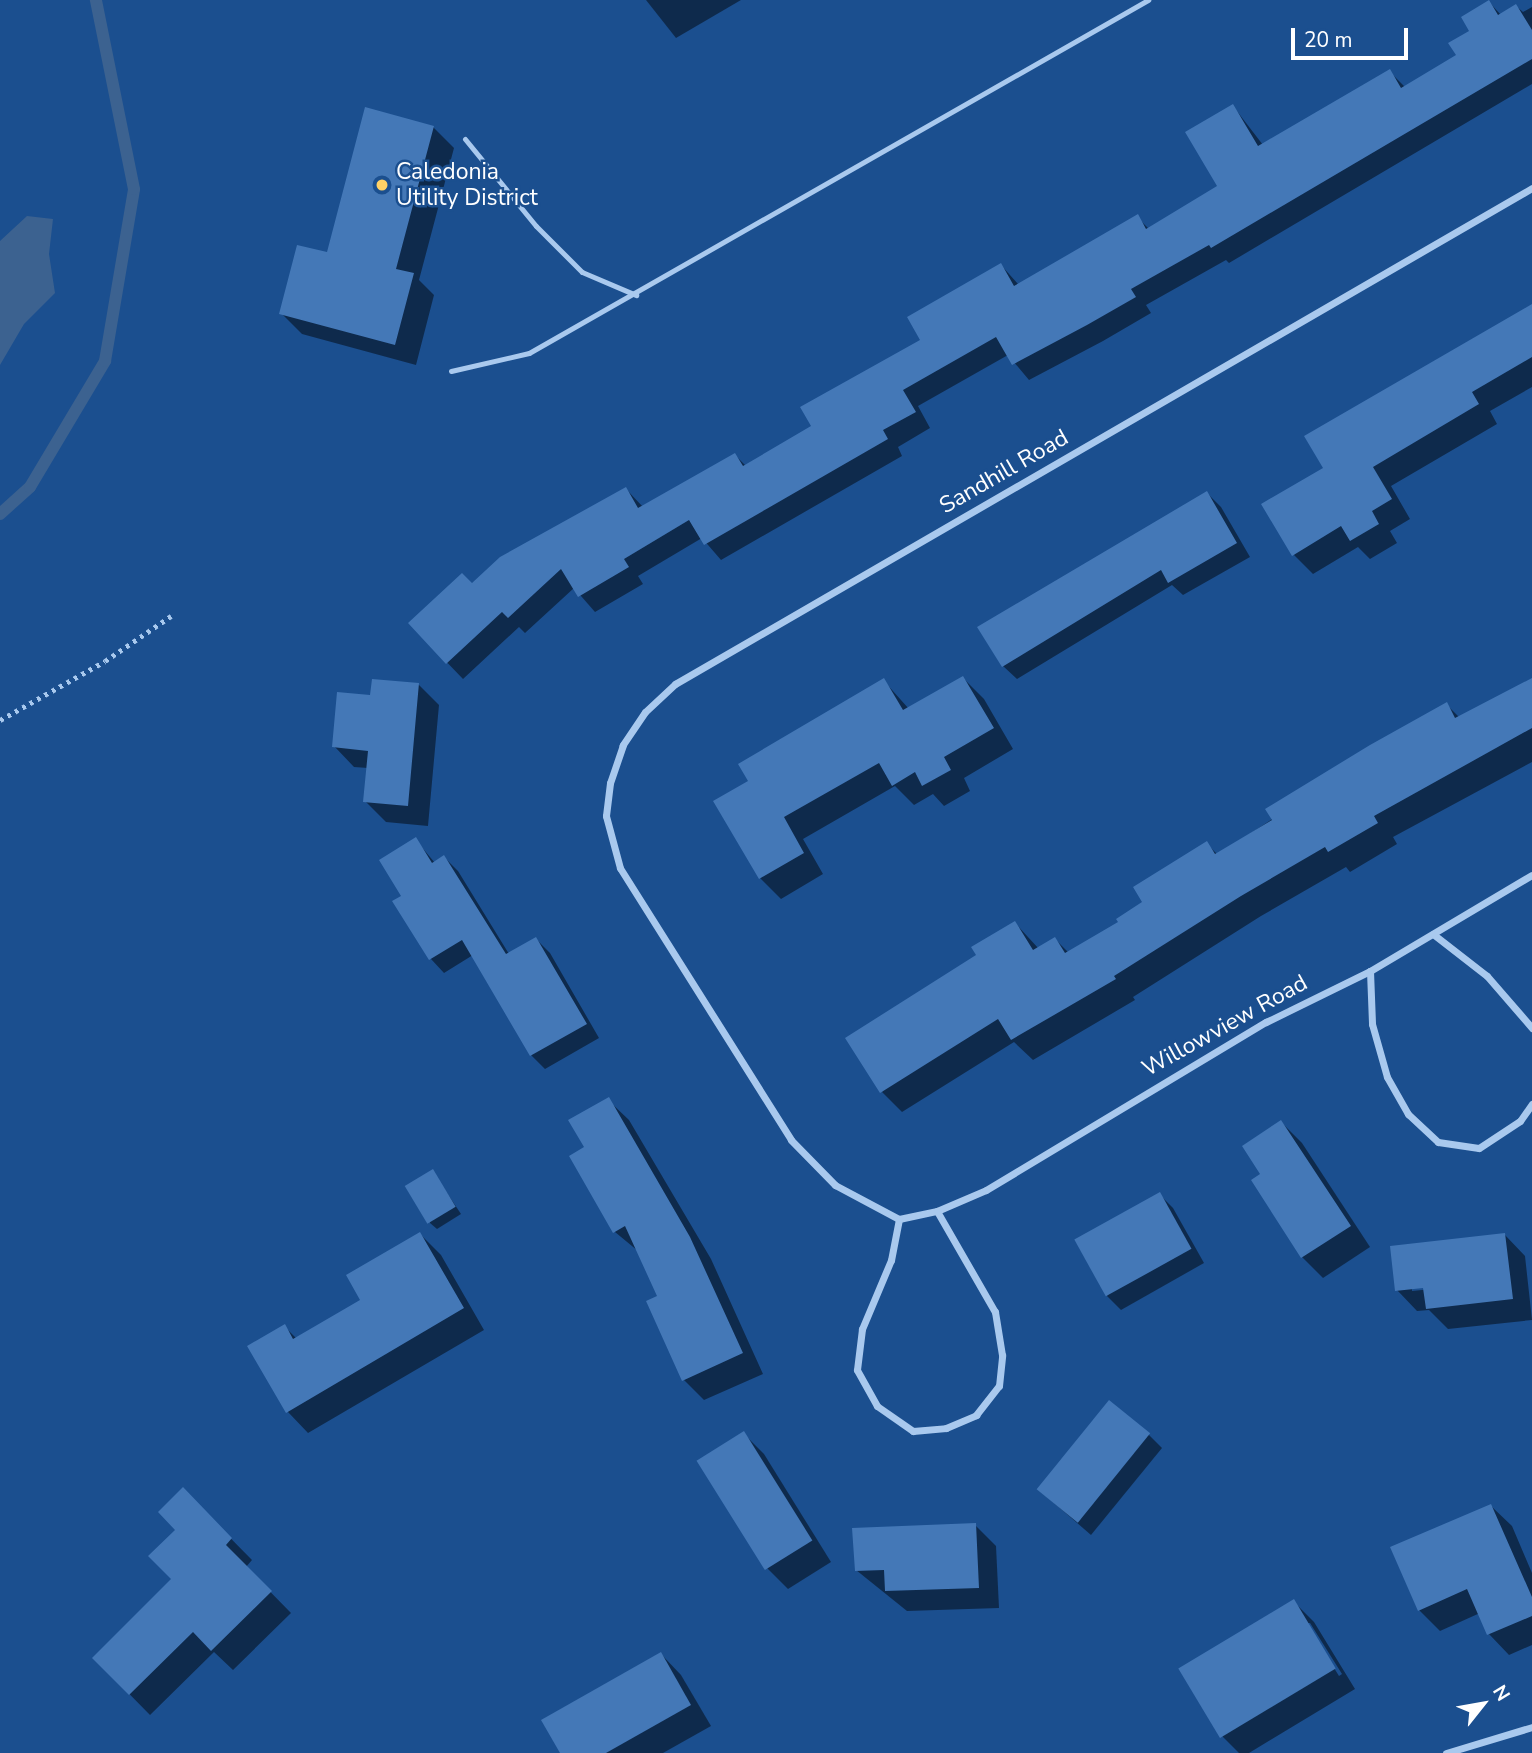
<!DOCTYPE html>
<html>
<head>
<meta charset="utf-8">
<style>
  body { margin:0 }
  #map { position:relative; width:1532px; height:1753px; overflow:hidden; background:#1b4f8f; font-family:"Nunito Sans",sans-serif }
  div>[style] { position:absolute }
  .water>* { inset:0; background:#3c6290 }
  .shadow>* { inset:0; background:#0007 }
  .stream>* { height:12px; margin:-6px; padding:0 6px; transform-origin:6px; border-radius:6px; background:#3c6290 }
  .building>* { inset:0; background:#4478b7; transform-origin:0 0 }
  .path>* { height:4.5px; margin-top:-2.25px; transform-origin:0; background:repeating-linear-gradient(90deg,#a9c9ee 0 3.5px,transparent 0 8.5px) }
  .lane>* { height:5px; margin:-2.5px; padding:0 2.5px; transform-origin:2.5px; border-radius:2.5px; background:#a9c9ee }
  .street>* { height:7px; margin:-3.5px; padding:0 3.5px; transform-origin:3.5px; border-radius:3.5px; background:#a9c9ee }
  .dots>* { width:19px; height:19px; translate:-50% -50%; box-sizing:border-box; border:4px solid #1b4f8f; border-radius:50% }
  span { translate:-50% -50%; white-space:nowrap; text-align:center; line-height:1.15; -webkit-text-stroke:5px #1b4f8f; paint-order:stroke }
  .poi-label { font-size:23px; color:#fff }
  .left { translate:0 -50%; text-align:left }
  .street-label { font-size:23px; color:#fff }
  .north { position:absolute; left:1448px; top:1669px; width:70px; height:70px; -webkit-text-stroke:5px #1b4f8f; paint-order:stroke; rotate:59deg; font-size:19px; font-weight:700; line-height:28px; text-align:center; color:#fff }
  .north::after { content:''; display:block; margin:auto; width:24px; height:32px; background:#fff; clip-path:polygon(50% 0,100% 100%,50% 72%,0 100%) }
  .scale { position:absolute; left:1291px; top:28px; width:117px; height:32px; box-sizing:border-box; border:4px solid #fff; border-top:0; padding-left:9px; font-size:21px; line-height:24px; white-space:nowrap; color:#fff; -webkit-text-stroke:5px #1b4f8f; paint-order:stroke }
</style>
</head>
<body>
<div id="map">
  <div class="water">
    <div style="clip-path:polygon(27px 216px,53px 219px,49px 254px,55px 293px,24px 324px,0 365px,0 241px)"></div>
  </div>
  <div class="shadow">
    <div style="clip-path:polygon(646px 0,741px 0,676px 38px)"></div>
    <div style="clip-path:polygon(1489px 2px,1501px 15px,1516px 6px,1523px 12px,1532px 7px,1532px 84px,1229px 263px,1226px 260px,1146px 305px,1151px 313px,1103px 341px,1029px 380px,1008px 355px,918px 406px,930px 428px,898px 447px,902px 456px,721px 560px,702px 538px,638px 576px,643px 584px,595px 612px,574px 588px,525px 633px,519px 627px,463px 679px,410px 624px,626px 489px,643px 507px,735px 455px,746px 466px,814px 427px,923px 340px,1001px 265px,1019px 285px,1137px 217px,1149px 229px,1220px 186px,1233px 106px,1263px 145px,1390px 72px,1405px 87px,1458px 55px)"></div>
    <div style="clip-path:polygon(433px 127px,454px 148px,419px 280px,434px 295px,416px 365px,302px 334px,281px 313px)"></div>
    <div style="clip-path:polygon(1532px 305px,1532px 387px,1490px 411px,1497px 424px,1391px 486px,1410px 519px,1390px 531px,1397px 543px,1370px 559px,1358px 547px,1313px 574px,1294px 555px,1325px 469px)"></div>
    <div style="clip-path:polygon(1207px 493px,1221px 507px,1250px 557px,1183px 595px,1172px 585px,1017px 679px,1003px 666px)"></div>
    <div style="clip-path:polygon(963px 678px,984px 699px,1013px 749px,964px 778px,970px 791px,944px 806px,933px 794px,914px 805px,895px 786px,803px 839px,823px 874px,781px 899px,760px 878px,750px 782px,884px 681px,909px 709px)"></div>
    <div style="clip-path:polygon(1532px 680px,1532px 762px,1393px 837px,1397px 844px,1350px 872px,1346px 867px,1261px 916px,1133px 997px,1135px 1000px,1033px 1060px,1014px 1042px,902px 1112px,882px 1092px,978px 956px,1015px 923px,1039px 949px,1055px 939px,1069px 953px,1121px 923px,1207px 844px,1218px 855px,1446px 704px,1460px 718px)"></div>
    <div style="clip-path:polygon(419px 685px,439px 705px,428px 826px,386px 822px,365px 801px,368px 768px,354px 767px,334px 746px,372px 697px)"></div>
    <div style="clip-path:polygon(415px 839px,435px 863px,444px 857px,458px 871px,509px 954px,536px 939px,550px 953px,599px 1038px,545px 1069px,531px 1055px,473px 955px,444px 973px,431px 959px,403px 896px)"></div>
    <div style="clip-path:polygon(608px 1100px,629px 1120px,711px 1259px,763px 1374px,704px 1400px,684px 1380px,659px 1297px,638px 1251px,615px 1232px,586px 1148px)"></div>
    <div style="clip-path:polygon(1281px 1122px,1302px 1143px,1370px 1247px,1323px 1278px,1302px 1257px,1262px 1175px)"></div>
    <div style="clip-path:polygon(433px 1172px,461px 1214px,437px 1229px,430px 1223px)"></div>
    <div style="clip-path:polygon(1159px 1194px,1173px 1208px,1204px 1263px,1121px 1310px,1107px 1296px)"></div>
    <div style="clip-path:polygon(420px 1234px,441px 1255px,484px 1330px,308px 1433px,288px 1412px,249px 1347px,284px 1326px,297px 1339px,362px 1300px)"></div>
    <div style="clip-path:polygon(evenodd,1505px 1235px,1525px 1256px,1532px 1320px,1448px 1329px,1429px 1310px,1417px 1311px,1397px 1290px,1505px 1235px,1432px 1286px,1432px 1289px,1412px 1291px,1412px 1288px,1432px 1286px)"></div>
    <div style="clip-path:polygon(744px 1434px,764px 1454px,831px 1562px,788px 1589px,767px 1568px)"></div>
    <div style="clip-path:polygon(1149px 1435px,1162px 1448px,1091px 1535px,1038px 1489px)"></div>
    <div style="clip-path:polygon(183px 1490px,252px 1560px,246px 1567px,291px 1613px,233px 1670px,214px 1652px,150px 1715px,94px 1658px,174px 1579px)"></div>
    <div style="clip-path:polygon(1491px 1506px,1512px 1526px,1532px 1573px,1532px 1645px,1509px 1655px,1489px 1634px,1480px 1613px,1440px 1631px,1419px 1610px)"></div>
    <div style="clip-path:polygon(975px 1525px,996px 1546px,999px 1608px,907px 1611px,856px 1570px)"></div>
    <div style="clip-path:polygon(evenodd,1293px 1601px,1314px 1622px,1355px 1689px,1249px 1753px,1239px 1753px,1222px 1736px,1293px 1601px,1306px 1623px,1310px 1623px,1342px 1674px,1339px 1676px,1306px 1623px)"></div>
    <div style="clip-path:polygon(661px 1654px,681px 1675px,711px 1726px,663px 1753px,562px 1753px)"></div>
  </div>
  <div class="stream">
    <div style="left:0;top:514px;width:40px;rotate:-42deg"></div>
    <div style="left:30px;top:487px;width:147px;rotate:-59.2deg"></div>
    <div style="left:105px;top:361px;width:174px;rotate:-80.4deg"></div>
    <div style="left:134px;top:189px;width:193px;rotate:-101.4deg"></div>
  </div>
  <div class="building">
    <div style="clip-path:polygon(1489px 0,1498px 15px,1516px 4px,1532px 30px,1532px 59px,1211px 248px,1209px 245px,1131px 289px,1136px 297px,1087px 325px,1012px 365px,996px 337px,903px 390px,916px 412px,883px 430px,888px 439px,704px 545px,689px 520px,624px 559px,629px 567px,578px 597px,561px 569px,508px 618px,502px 612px,446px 664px,408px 623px,462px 573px,472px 583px,500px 557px,626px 487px,638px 508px,735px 453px,743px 466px,811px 426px,800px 407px,920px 340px,907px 317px,1001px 263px,1014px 286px,1138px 214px,1146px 229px,1217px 186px,1185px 132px,1233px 104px,1258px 146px,1390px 69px,1401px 88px,1456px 55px,1448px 43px,1469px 31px,1461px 17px)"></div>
    <div style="clip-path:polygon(365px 107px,434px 126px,396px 269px,414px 273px,395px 345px,279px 314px,297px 245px,327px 252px)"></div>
    <div style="clip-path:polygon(1532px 304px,1532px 357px,1472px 392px,1479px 404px,1373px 467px,1392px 499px,1372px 511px,1379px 524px,1350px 541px,1341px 526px,1292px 556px,1261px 504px,1323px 468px,1304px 436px)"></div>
    <div style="clip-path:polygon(1207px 491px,1237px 543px,1168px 583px,1161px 570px,1002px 667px,977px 627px)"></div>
    <div style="clip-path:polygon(963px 676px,994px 728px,944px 757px,951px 770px,922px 786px,915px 772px,892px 786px,879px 763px,784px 817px,804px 853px,759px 879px,713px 801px,748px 781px,738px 764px,884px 678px,903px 710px)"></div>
    <div style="clip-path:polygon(1532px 678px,1532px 728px,1374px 816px,1378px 823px,1328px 852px,1325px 847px,1241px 896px,1114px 976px,1116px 979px,1011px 1040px,998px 1019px,880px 1093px,845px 1038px,976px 955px,971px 947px,1015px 921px,1033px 950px,1055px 937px,1065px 953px,1118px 922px,1116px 919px,1142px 902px,1133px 887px,1207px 841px,1215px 854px,1272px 820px,1265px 809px,1370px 745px,1447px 702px,1455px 718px)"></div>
    <div style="clip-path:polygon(372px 679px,419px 683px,408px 806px,363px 802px,368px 751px,332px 747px,337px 692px,370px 695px)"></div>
    <div style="clip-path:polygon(416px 837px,432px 863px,444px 855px,506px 954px,536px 937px,587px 1024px,530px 1056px,462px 940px,429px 960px,392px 901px,401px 896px,379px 860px)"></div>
    <div style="clip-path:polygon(609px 1097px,690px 1237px,743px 1353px,682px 1381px,646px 1301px,657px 1296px,625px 1226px,613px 1233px,569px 1156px,584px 1147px,568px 1120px)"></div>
    <div style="clip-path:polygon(1281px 1120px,1351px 1226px,1301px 1258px,1251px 1180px,1260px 1174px,1242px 1146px)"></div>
    <div style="left:433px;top:1169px;width:44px;height:33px;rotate:59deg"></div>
    <div style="left:1160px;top:1192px;width:65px;height:98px;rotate:61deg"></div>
    <div style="clip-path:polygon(420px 1232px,464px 1308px,286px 1413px,247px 1346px,285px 1324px,293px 1339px,360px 1300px,346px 1275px)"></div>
    <div style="clip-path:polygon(1505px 1233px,1513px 1299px,1426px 1309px,1423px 1288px,1395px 1291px,1390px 1246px)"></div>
    <div style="left:1109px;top:1400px;width:53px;height:115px;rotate:39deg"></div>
    <div style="left:744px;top:1431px;width:129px;height:56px;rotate:58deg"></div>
    <div style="clip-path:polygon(183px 1487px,232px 1538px,226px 1545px,272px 1591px,211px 1651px,193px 1632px,129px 1695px,92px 1658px,171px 1579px,148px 1556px,175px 1530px,158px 1512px)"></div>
    <div style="clip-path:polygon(1491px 1504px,1532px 1597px,1532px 1616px,1487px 1635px,1467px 1589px,1418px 1611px,1390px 1547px)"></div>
    <div style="clip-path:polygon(976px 1523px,979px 1588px,885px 1591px,884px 1570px,855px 1571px,852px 1528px)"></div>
    <div style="left:1294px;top:1599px;width:81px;height:135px;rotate:59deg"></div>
    <div style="clip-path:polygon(661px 1652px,691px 1705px,606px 1753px,560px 1753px,541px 1720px)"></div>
  </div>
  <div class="path">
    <div style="left:0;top:720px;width:120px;rotate:-29.3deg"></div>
    <div style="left:105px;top:661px;width:80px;rotate:-34.3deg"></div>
  </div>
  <div class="lane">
    <div style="left:465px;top:139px;width:112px;rotate:50.8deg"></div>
    <div style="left:536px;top:226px;width:65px;rotate:45deg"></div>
    <div style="left:582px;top:272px;width:59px;rotate:23.1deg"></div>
    <div style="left:451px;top:371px;width:80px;rotate:-13deg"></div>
    <div style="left:529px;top:353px;width:713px;rotate:-29.7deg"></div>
  </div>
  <div class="street">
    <div style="left:1532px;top:188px;width:990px;rotate:149.94deg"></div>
    <div style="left:675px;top:684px;width:41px;rotate:137deg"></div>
    <div style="left:645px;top:712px;width:40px;rotate:124deg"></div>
    <div style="left:623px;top:745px;width:40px;rotate:108.9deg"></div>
    <div style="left:610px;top:783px;width:33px;rotate:97deg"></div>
    <div style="left:606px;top:816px;width:54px;rotate:74.9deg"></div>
    <div style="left:620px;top:868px;width:321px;rotate:57.8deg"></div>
    <div style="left:791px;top:1140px;width:63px;rotate:45.6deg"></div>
    <div style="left:835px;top:1185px;width:72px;rotate:28deg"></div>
    <div style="left:899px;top:1219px;width:39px;rotate:-12deg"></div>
    <div style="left:937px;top:1211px;width:53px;rotate:-23.2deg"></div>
    <div style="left:986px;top:1190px;width:327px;rotate:-31deg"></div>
    <div style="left:1266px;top:1022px;width:116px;rotate:-26.1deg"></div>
    <div style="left:1370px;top:971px;width:188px;rotate:-30.7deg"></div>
    <div style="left:1433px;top:934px;width:68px;rotate:37.9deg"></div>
    <div style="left:1487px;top:976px;width:69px;rotate:49.1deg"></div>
    <div style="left:1370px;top:971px;width:53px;rotate:87.8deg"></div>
    <div style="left:1372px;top:1024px;width:55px;rotate:74.2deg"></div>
    <div style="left:1387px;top:1077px;width:43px;rotate:60.4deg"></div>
    <div style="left:1408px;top:1114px;width:41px;rotate:43deg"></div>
    <div style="left:1438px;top:1142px;width:41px;rotate:8.3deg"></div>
    <div style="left:1479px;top:1148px;width:49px;rotate:-33.4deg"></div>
    <div style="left:1520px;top:1121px;width:21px;rotate:-55deg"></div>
    <div style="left:899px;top:1219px;width:42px;rotate:101deg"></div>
    <div style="left:891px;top:1260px;width:75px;rotate:112.8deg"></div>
    <div style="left:862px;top:1329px;width:41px;rotate:97deg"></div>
    <div style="left:857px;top:1370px;width:41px;rotate:60.9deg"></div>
    <div style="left:877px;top:1406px;width:44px;rotate:34.8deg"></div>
    <div style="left:913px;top:1431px;width:33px;rotate:-5deg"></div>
    <div style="left:946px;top:1428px;width:33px;rotate:-23deg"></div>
    <div style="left:976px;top:1415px;width:37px;rotate:-52deg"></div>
    <div style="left:999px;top:1386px;width:31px;rotate:-84deg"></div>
    <div style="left:1002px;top:1355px;width:44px;rotate:-99.2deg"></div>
    <div style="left:995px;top:1312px;width:116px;rotate:-119.9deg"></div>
    <div style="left:1446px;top:1753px;width:90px;rotate:-16.8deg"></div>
  </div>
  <div class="dots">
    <div style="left:382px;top:185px;background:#ffd166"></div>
  </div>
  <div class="poi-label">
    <span class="left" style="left:396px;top:185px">Caledonia<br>Utility District</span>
  </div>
  <div class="street-label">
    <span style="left:1004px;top:472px;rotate:-30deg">Sandhill Road</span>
    <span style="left:1225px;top:1026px;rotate:-29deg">Willowview Road</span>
  </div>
  <div class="north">N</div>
  <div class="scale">20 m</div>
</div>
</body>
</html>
